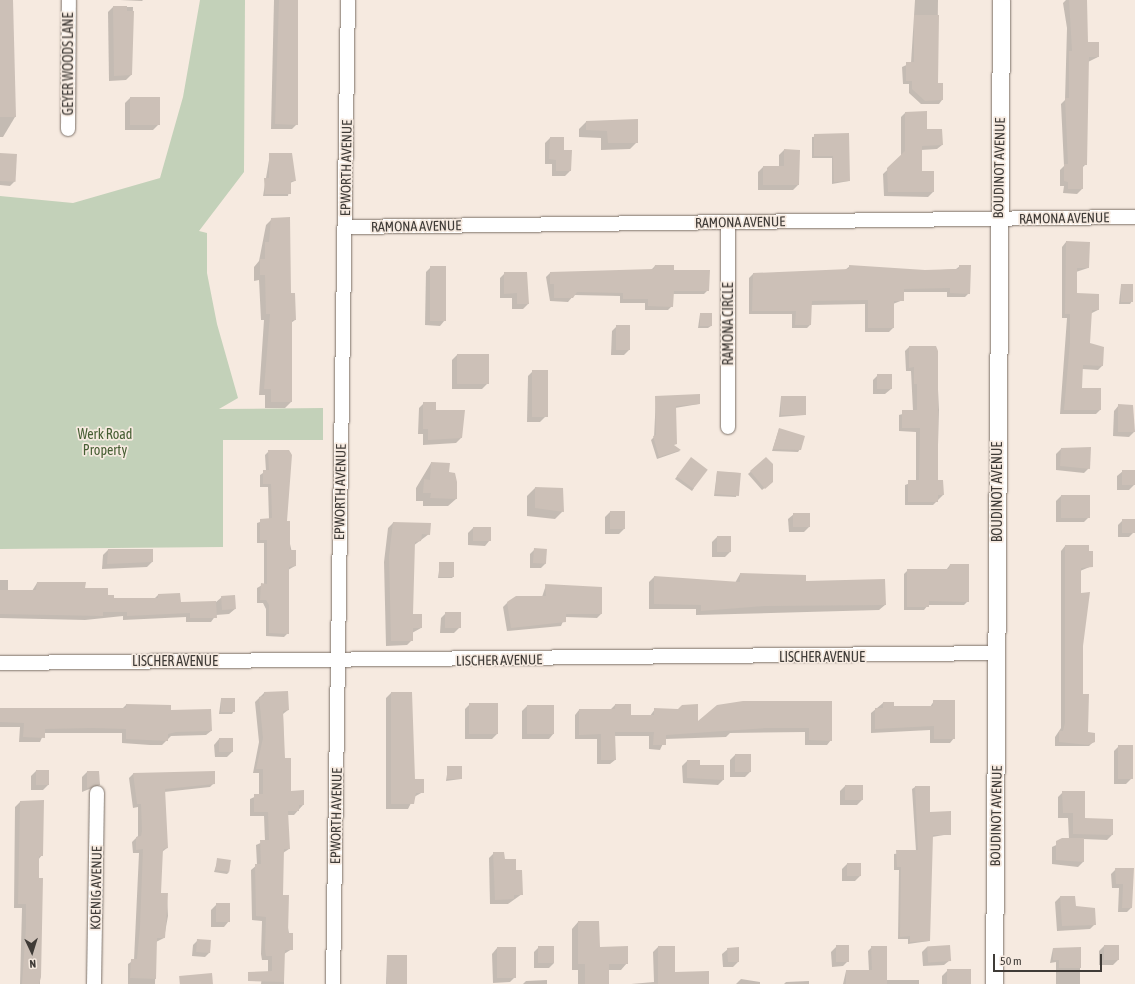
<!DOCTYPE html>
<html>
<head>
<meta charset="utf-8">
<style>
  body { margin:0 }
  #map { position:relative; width:1135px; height:984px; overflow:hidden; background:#f6eae0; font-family:"Asap Condensed",sans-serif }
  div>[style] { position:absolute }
  .green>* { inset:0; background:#c3d1b9 }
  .shadow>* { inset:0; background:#0003 }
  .building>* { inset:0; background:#ccc0b7; transform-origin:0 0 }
  .roads { filter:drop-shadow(0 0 1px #7d7269) drop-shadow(0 0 1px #7d7269) }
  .minor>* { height:14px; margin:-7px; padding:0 7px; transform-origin:7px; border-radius:7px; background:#fff }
  .tertiary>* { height:17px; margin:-8.5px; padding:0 8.5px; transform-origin:8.5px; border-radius:8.5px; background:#fff }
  span { translate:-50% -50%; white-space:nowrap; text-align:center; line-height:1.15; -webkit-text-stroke:3.5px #f6eae0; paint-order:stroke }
  .street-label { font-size:14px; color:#3f3b37 }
  .park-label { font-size:14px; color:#465e33 }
  .north { position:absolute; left:12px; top:932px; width:40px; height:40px; -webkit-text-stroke:3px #f6eae0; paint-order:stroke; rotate:176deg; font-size:11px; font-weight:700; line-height:16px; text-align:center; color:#3f3b37 }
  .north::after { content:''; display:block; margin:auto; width:14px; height:18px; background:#3f3b37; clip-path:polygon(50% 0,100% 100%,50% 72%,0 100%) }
  .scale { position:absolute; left:993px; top:954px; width:109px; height:18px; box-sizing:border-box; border:2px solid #3f3b37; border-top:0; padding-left:5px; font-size:12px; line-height:14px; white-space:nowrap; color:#3f3b37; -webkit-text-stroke:3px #f6eae0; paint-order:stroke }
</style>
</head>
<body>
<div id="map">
  <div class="green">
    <div style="clip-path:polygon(200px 0,245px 0,244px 172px,199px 231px,207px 233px,207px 273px,217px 324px,238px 398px,219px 409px,323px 408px,323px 440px,223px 440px,223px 547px,0 549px,0 196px,73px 203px,160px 178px,183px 97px)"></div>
  </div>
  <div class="shadow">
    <div style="clip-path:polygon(0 0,12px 0,15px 117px,3px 137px,0 137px)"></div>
    <div style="clip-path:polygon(120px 0,143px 0,142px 1px)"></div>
    <div style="clip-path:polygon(274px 0,298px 0,297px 124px,292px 129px,271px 129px)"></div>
    <div style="clip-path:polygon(915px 0,938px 0,937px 84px,942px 84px,942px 100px,939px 104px,921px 104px,909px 93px,909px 84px,903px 84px,902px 67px,911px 63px)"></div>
    <div style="clip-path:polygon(1066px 0,1086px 0,1087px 43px,1098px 43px,1098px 57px,1088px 62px,1086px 164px,1082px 168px,1082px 189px,1077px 194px,1063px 193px,1064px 186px,1060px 186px,1060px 170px,1064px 166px,1061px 104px,1065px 100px,1067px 28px,1063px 3px)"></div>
    <div style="clip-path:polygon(113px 7px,133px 7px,131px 75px,126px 80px,109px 81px,108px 12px)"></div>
    <div style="clip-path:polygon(130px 98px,158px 125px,153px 130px,125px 130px,125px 103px)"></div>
    <div style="clip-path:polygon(905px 113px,942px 145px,937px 149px,921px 150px,921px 172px,933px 192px,928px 197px,884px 196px,883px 174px,901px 157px,901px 117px)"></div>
    <div style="clip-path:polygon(637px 120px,637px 142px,630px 149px,601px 150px,601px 138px,579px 137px,579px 129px,586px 122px)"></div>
    <div style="clip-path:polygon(848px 134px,849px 181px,832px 184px,832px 158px,812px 158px,812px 137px)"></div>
    <div style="clip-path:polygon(550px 138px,563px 151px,571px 151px,570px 171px,565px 176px,552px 176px,552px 164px,545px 164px,545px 143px)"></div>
    <div style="clip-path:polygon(784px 150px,798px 185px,793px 190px,758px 190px,758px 172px,763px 167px,779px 167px,779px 155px)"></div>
    <div style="clip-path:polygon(0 154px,15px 181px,10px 186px,0 185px)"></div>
    <div style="clip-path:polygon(270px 154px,295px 181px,290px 183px,288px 196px,263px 196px)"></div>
    <div style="clip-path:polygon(272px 219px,295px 320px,291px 323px,291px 402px,285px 408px,265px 408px,265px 395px,259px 395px,264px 320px,261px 320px,259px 280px,254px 281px,254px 267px,259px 261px,266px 225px)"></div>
    <div style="clip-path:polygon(1066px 242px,1088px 268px,1076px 272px,1076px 294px,1098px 310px,1090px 314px,1089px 344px,1102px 366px,1098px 370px,1082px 369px,1081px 389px,1100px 410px,1096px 414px,1060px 414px,1067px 318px,1062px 318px,1062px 247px)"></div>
    <div style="clip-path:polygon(655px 266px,708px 290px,704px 294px,672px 294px,672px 306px,668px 310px,645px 310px,645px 303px,620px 303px,620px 296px,574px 295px,568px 302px,550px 301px,546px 277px,550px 273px,651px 270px)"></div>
    <div style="clip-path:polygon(850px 266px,925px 271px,956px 269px,960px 266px,969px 293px,965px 297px,947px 297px,947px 292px,903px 292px,903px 300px,893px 304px,893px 328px,889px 332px,865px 332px,865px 304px,811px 305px,810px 325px,807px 328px,792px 328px,792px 314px,749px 314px,749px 278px,753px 274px,845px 270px)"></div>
    <div style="clip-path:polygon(431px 267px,445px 320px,440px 326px,425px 325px,426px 272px)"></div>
    <div style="clip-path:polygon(505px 273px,528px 304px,523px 309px,512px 309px,512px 298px,500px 298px,500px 278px)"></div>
    <div style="clip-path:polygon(1121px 285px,1132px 301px,1130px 304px,1119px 304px)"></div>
    <div style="clip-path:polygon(700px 314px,711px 326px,708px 328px,698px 328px)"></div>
    <div style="clip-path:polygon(617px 326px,629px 350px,624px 355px,611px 355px,612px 331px)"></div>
    <div style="clip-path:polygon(909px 347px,936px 347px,939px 410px,937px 481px,943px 495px,933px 505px,905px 505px,905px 485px,916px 481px,916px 432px,899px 431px,899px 415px,913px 411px,911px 371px,906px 371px,905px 351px)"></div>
    <div style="clip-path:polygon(457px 355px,487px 384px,482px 389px,452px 389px,452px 360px)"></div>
    <div style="clip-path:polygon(533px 371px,545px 417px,540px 422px,527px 422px,528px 376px)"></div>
    <div style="clip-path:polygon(878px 375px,891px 389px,885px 394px,873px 394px,873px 380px)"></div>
    <div style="clip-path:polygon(656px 397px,699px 404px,675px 408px,674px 446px,680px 451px,657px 459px,651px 440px,654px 437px)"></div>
    <div style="clip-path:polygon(781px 397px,805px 415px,779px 417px)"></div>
    <div style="clip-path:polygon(424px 403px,461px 438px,456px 443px,423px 445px,423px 434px,418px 434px,419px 408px)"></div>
    <div style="clip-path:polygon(1119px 405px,1134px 432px,1129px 437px,1113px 436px,1114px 411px)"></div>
    <div style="clip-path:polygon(779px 429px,800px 449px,798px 452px,772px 451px)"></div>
    <div style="clip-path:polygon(1061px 449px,1089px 468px,1084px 473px,1056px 470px,1056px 454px)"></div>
    <div style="clip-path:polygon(269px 451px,295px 566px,288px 570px,288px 633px,284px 637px,266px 636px,266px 609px,263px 603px,257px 603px,257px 588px,264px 584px,264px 543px,257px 543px,257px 523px,269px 519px,268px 487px,260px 487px,260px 475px,266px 471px,265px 455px)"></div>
    <div style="clip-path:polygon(766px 458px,772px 482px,762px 490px,748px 474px)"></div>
    <div style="clip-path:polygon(689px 461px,694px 488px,692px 491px,675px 479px)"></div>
    <div style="clip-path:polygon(431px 463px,448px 473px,456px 499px,448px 506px,423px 506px,423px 501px,416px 501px,416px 488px)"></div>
    <div style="clip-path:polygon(1123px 471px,1134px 485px,1129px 490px,1117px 490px,1117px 476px)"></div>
    <div style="clip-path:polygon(717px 472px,740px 473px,736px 497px,714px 496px)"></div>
    <div style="clip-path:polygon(535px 488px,563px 511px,555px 519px,527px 516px,527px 496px)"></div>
    <div style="clip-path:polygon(1061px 496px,1089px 517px,1084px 522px,1056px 522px,1056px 501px)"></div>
    <div style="clip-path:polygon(610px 512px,624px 529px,619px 534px,605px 534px,605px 517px)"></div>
    <div style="clip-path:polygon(794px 514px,809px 527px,804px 532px,789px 532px,788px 519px)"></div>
    <div style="clip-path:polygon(1123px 520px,1134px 532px,1129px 537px,1118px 537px,1118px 525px)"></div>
    <div style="clip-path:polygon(393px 523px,429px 534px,413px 546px,412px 615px,421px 628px,412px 633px,412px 640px,407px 645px,386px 646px,384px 562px,388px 528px)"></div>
    <div style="clip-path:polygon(473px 528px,490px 540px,485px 546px,468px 545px,468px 533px)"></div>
    <div style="clip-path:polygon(717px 537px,730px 552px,725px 557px,712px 557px,712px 542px)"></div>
    <div style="clip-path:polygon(1065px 546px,1088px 552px,1092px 566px,1080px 571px,1082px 695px,1087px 733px,1094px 741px,1089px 746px,1055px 746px,1055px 737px,1061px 728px,1061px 551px)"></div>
    <div style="clip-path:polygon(535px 549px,546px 563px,541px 568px,530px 568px,530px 554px)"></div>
    <div style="clip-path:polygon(108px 550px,152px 562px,147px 567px,102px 569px,103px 555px)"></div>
    <div style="clip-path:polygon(440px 563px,454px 576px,452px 578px,438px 578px)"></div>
    <div style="clip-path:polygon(950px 565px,968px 601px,964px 605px,928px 605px,924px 610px,904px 610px,904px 574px,908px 570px,946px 570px)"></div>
    <div style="clip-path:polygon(740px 574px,805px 582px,885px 605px,879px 610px,696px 615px,696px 609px,649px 609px,649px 582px,654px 577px,735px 583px)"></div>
    <div style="clip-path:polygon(0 580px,8px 580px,8px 591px,32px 591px,37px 583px,84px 589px,113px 600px,154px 599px,158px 595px,180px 603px,216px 602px,222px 597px,235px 609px,229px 614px,216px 615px,211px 622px,186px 622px,186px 617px,123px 620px,123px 616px,85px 620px,0 618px)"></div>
    <div style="clip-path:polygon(546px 585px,601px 614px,597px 618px,565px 617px,561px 626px,507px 631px,503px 607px,507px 603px,542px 597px)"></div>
    <div style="clip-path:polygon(446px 613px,459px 628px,454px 633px,440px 633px,441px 618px)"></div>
    <div style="clip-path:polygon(264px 693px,288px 710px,283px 714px,284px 759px,290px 792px,303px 805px,294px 815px,287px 815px,289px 849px,283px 853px,282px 896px,292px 949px,284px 954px,284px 984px,261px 984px,262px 976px,268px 972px,268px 960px,262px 960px,261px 954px,262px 921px,252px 920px,251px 870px,257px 865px,256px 845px,265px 841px,264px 816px,250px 816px,250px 799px,259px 795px,259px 773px,253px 773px,259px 742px,255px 702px)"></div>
    <div style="clip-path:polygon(391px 693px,414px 780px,423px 792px,414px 797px,408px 809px,386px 809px,386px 698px)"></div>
    <div style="clip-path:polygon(221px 699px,234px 711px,232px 714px,219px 714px)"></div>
    <div style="clip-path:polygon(934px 701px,954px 738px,950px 743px,930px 743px,930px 730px,871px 733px,871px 713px,883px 703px,893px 703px,893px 708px,930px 707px)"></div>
    <div style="clip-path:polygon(831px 702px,831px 740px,827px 745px,805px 745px,805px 732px,730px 733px,726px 737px,665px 739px,660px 750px,649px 749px,649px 736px,614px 736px,615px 760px,610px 764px,597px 764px,597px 739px,575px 739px,575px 715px,579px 710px,610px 710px,615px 705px,630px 716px,650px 716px,655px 709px,697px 724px)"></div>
    <div style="clip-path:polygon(470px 704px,497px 734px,492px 739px,465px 739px,465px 709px)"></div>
    <div style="clip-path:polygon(126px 705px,170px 711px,211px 731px,206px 735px,171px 736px,162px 745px,150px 745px,122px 743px,122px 733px,44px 733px,40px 742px,19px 742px,20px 727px,0 727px,0 709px,122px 709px)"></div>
    <div style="clip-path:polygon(527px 706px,554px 733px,549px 739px,522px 739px,522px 711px)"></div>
    <div style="clip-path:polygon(219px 739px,232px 752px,227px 757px,215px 757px,214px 745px)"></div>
    <div style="clip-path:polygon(1119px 746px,1131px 779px,1126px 784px,1114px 784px,1114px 751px)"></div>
    <div style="clip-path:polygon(735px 755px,750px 772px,745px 777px,730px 777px,730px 760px)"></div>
    <div style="clip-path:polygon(687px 761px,699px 766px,723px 766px,723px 780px,718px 785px,683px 783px,682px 766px)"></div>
    <div style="clip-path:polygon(448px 768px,461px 779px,446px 781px)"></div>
    <div style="clip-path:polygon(36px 771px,48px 785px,43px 790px,31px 790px,31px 776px)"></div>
    <div style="clip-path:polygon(87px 772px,99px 785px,82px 792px,82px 777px)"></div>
    <div style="clip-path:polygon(133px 774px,214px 783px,210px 787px,164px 792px,167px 848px,162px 852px,160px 894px,167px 894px,168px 916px,164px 938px,156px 942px,155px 984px,128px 984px,128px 964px,134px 960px,139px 853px,133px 853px,132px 842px,138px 836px,138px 807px,133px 808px,129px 778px)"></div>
    <div style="clip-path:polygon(845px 786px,862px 800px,857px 805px,840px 805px,840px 791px)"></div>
    <div style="clip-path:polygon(915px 787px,929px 787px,929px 813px,950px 834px,932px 837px,929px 941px,908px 944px,908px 939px,898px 939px,899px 870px,894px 870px,894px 854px,916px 851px,912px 789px)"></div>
    <div style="clip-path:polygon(1063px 792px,1084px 819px,1112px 835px,1107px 840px,1083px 839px,1083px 862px,1078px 867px,1052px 864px,1052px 847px,1069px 839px,1068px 818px,1058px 818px,1058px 797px)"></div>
    <div style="clip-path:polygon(43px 801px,42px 855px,38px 860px,38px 879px,42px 879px,40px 984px,20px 984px,22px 908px,14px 908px,15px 807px,20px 802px)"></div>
    <div style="clip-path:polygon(494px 853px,515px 871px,522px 894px,508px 904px,490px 904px,489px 858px)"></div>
    <div style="clip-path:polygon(218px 860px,229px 872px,227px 874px,214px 872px)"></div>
    <div style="clip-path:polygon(847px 864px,860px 876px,855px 881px,842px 881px,842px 869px)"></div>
    <div style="clip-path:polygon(1116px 869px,1133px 869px,1131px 908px,1127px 912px,1118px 912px,1119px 888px,1112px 888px,1111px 874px)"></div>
    <div style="clip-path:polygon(1060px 897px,1074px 897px,1075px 907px,1095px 924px,1090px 929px,1057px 931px,1055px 902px)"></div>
    <div style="clip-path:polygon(216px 905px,229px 921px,224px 927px,211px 927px,211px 910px)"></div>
    <div style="clip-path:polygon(578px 922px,599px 948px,627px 963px,621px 970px,608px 970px,608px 984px,578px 984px,578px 970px,572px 970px,572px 929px)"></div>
    <div style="clip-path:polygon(198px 940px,210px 952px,205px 957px,192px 956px,193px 945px)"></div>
    <div style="clip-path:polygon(949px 946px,950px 960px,944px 965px,923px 966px,922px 952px,927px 947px)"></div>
    <div style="clip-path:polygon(1104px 946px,1118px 960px,1113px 965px,1099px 965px,1099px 951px)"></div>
    <div style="clip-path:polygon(539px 947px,554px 963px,549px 968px,534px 968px,534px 952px)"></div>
    <div style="clip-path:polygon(658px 947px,674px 973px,708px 984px,631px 984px,654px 982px,653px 952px)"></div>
    <div style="clip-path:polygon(836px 947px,848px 961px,843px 966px,832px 967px,831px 952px)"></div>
    <div style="clip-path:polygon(872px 947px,886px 980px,919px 980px,919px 984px,843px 984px,846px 971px,869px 971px,868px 951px)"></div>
    <div style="clip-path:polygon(497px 948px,515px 948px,515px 977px,510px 982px,493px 983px,492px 954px)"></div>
    <div style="clip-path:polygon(1053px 948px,1080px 948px,1080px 984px,1056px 984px,1056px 962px,1050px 963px)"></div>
    <div style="clip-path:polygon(728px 949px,738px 962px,733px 967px,723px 967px,722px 954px)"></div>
    <div style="clip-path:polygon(387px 956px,407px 984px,386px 984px)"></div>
    <div style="clip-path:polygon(947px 971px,970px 984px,942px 984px,942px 976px)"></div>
    <div style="clip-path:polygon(741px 979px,760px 982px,760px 984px,736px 984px)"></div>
    <div style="clip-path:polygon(547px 980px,547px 984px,523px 984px,526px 981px)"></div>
    <div style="clip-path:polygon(809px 981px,809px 984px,784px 984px,786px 982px)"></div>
  </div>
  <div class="building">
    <div style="clip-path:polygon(0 0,13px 0,16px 117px,0 117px)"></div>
    <div style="clip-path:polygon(279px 0,298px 0,298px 125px,275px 124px)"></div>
    <div style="clip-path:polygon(1069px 0,1087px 0,1088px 42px,1099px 42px,1099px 57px,1089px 57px,1087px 165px,1083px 165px,1083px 189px,1068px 189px,1068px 182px,1064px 181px,1064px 164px,1068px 164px,1065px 98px,1069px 98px,1069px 51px,1072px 51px)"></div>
    <div style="clip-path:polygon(113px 6px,127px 6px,127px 11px,134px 11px,132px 75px,114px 76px)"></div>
    <div style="clip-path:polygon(914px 15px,939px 15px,938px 83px,943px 83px,943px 100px,925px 101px,912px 89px,912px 81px,906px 81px,906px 62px,914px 62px)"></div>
    <div style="left:130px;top:97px;width:30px;height:28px"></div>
    <div style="clip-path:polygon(927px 111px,927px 129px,942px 129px,943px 145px,922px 146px,922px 171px,934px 171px,934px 192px,888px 192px,887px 168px,905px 151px,905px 112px)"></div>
    <div style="clip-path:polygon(638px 119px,638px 143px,608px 143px,607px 131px,586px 130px,586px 121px)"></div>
    <div style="clip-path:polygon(849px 133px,850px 181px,834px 182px,833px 156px,814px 156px,814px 134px)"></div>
    <div style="clip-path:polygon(550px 137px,564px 137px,564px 150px,572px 150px,571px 171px,556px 171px,556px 160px,549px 159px)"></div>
    <div style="clip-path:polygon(784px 149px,800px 150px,799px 185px,763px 185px,763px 166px,784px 166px)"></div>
    <div style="left:0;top:153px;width:17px;height:28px;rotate:3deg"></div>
    <div style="clip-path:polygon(269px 153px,292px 153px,296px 181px,291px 181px,291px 194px,265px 194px,264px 178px,269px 178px)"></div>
    <div style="clip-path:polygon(290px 217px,291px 293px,295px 293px,296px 320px,292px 320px,292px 402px,271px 402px,271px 389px,264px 389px,270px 314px,266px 314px,265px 275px,260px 275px,260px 259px,265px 259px,265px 242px,269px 242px,271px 218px)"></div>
    <div style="clip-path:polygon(1066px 241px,1090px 242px,1089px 268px,1077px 268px,1077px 293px,1099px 294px,1099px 310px,1092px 310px,1090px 343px,1104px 347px,1103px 366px,1083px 365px,1082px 388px,1101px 388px,1101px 410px,1064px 410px,1070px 342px,1070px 314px,1065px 314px)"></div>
    <div style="clip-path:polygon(655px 265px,674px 265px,674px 270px,710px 270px,709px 291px,674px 291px,673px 307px,648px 306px,648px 299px,623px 299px,623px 293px,577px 292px,573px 298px,554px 298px,554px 284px,550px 284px,550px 272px,654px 269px)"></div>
    <div style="clip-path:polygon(849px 265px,925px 270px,959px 269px,959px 265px,971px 265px,970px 294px,950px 293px,950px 288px,904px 289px,904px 301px,894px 301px,894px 328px,868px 328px,868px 300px,812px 301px,811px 325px,795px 325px,796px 311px,752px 311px,753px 273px,849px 269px)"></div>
    <div style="left:430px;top:266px;width:16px;height:55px"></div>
    <div style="clip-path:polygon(504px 272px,527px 272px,529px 304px,517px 304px,517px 293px,504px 294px)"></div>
    <div style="left:1121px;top:284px;width:12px;height:18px"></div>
    <div style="left:700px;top:313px;width:12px;height:13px"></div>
    <div style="left:616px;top:325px;width:14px;height:25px"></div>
    <div style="clip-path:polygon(909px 346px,936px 346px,938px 351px,938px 480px,943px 480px,944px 495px,938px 495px,938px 502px,908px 502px,908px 480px,919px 480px,920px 428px,902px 428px,902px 410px,917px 410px,917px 384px,914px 384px,914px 367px,909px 368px)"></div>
    <div style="left:457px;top:354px;width:32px;height:30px"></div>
    <div style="left:532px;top:370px;width:16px;height:47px"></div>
    <div style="left:877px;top:374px;width:15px;height:15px"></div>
    <div style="clip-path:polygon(700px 394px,700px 404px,676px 406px,677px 444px,674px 445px,681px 450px,659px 457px,653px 436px,656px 435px,655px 396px)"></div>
    <div style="left:781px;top:396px;width:25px;height:19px"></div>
    <div style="clip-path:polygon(423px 402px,436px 402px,436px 410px,465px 410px,462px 438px,428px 440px,428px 429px,423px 429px)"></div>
    <div style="clip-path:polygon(1118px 404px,1133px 405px,1135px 432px,1118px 432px)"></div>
    <div style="clip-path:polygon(779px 428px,805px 436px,801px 450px,773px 449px)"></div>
    <div style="clip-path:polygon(1091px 447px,1090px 469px,1060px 466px,1061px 448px)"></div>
    <div style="clip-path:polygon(268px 450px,289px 450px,292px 455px,287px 521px,290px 521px,290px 550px,296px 550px,296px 566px,289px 567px,289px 634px,269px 633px,269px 605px,266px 600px,260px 600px,261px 583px,267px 584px,267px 540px,260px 540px,260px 519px,272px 518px,271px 484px,263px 484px,263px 470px,269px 470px)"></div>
    <div style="left:691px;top:457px;width:21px;height:24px;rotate:37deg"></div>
    <div style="clip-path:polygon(766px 457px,773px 464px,773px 482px,765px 489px,750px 471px)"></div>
    <div style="clip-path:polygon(431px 462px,450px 463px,449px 472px,455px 473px,457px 482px,457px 499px,430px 498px,431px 493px,423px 493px,424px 479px,430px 480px)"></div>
    <div style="left:1122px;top:470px;width:13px;height:15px"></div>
    <div style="left:717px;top:471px;width:24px;height:23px;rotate:5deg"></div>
    <div style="clip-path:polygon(535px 487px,563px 488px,564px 512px,535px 508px)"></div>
    <div style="left:1061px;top:495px;width:29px;height:23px"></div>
    <div style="left:610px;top:511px;width:15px;height:18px"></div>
    <div style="left:793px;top:513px;width:17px;height:14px"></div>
    <div style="left:1122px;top:519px;width:13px;height:14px"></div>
    <div style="clip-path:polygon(393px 522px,431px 523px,430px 535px,422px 534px,421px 541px,415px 542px,413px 614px,422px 614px,422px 628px,413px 628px,413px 641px,391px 641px,389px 556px)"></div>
    <div style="left:473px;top:527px;width:18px;height:14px"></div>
    <div style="left:717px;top:536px;width:14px;height:16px"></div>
    <div style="clip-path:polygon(1065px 545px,1089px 545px,1089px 551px,1093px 551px,1093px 567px,1081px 568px,1081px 593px,1090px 592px,1083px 646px,1083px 694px,1089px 694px,1088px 732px,1095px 733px,1095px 742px,1088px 745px,1059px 742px,1059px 731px,1063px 731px,1065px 723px)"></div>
    <div style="left:534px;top:548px;width:13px;height:15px;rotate:4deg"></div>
    <div style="clip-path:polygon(108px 549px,153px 549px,153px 562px,107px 564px)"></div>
    <div style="left:439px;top:562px;width:15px;height:15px"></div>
    <div style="clip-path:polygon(950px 564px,969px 564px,969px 602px,929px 601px,929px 607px,907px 607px,907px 569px,949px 569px)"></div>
    <div style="clip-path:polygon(740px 573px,806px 575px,806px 581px,885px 579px,886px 605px,765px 606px,701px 611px,701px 605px,654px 604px,654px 576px,740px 582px)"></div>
    <div style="clip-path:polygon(37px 582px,86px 582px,85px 588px,108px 588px,108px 595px,114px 595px,114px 598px,158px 598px,158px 594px,180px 593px,181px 602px,216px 601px,217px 618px,190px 618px,190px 613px,127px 616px,127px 612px,103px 612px,103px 616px,0 614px,0 590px,36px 590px)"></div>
    <div style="clip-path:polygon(545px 584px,602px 587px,602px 614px,566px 614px,566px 622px,511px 628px,507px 602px,516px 596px,546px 596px)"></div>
    <div style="left:235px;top:595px;width:14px;height:14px;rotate:86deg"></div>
    <div style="left:445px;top:612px;width:16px;height:16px"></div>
    <div style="clip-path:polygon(288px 691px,289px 710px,283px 711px,285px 758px,291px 758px,291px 791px,304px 790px,304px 805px,299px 805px,299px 811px,288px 811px,290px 849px,284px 849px,283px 895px,289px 895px,288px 933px,293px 933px,293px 950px,285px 950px,284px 982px,248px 981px,248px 972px,272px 971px,272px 956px,266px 956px,265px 949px,266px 917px,256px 916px,255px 864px,261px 864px,260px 840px,269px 840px,268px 812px,254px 812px,254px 794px,263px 794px,263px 769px,256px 769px,263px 738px,259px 697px,264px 696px,264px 692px)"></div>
    <div style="clip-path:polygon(391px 692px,412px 692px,415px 779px,424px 779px,424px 793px,416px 793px,414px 804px,391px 804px)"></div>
    <div style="left:221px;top:698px;width:14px;height:14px"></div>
    <div style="clip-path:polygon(933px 700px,955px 700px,955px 739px,934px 739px,934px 726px,875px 729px,875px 708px,883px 708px,883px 702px,894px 702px,894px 706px,933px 706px)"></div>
    <div style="clip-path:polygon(743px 701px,832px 701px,832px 741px,809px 740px,809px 728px,766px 728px,666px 735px,666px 745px,653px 745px,654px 732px,615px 732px,616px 760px,601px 760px,601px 734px,579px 735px,579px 709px,615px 709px,615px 704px,631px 704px,631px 715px,654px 715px,654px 708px,678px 709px,682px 705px,698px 704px,698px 721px,717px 705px)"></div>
    <div style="left:469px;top:703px;width:29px;height:31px"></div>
    <div style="clip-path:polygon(126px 704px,171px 705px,171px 710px,211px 709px,212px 731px,176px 732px,168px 734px,168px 741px,126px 739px,126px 729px,93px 728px,45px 729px,45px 738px,23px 737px,24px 723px,0 722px,0 708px,126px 708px)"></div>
    <div style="left:527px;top:705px;width:27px;height:29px"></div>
    <div style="left:219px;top:738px;width:14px;height:14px"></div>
    <div style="left:1118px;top:745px;width:15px;height:34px"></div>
    <div style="left:735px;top:754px;width:16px;height:18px"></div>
    <div style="clip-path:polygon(687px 760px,700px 760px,700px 765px,724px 765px,724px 780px,687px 778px)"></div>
    <div style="left:462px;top:766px;width:13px;height:15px;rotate:90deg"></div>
    <div style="left:36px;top:770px;width:13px;height:15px"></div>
    <div style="clip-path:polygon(87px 771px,99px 771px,100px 785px,87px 788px)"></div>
    <div style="clip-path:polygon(215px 771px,215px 784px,165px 789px,168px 848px,163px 849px,161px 893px,168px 893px,165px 938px,157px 938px,156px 979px,130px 978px,131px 959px,137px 959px,140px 927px,143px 849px,136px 850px,136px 837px,141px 836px,142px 831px,141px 804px,137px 804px,133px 773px)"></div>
    <div style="left:845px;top:785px;width:18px;height:15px"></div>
    <div style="clip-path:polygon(915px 786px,930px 786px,930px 812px,951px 811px,951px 835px,933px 835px,930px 941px,910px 942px,910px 936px,900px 937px,901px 867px,897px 867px,896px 850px,918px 850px)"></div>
    <div style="clip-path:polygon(1062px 791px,1085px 791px,1085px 818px,1113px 819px,1113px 835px,1073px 834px,1073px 813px,1063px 813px)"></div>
    <div style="clip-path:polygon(44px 800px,43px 856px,39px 856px,39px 878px,43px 878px,41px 977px,39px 984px,22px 984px,26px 927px,26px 904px,18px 904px,20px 801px)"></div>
    <div style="clip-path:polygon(1062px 838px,1084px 838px,1084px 862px,1056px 860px,1056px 841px)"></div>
    <div style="clip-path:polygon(493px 852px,504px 852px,505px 859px,516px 859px,516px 870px,522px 870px,523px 895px,514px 895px,514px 899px,495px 900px)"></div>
    <div style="left:217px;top:858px;width:14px;height:12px;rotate:8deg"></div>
    <div style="left:847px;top:863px;width:14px;height:13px"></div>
    <div style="clip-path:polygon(1115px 868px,1134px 868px,1132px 908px,1122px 908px,1123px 884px,1116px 884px)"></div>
    <div style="clip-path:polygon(1060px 896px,1075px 896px,1076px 906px,1095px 908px,1096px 925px,1062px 926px)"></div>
    <div style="left:230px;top:903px;width:19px;height:14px;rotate:90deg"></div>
    <div style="clip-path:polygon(578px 921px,599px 921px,600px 947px,628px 946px,628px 964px,609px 964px,609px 984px,585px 984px,585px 964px,578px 964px)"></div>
    <div style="left:197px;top:939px;width:14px;height:13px;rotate:4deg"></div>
    <div style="left:849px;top:945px;width:17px;height:13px;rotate:90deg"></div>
    <div style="left:950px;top:945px;width:16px;height:23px;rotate:86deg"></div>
    <div style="left:1104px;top:945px;width:15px;height:15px"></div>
    <div style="left:538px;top:946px;width:16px;height:17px"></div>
    <div style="clip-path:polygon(658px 946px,675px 946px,675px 972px,709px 971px,709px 984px,658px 984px)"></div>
    <div style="clip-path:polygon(871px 946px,887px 946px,887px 984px,846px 984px,846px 970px,872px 970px)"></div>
    <div style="left:497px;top:947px;width:19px;height:31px"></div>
    <div style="clip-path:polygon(739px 947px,739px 962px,728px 962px,727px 948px)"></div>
    <div style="clip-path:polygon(1081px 947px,1081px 968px,1059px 968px,1059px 960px,1053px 960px,1053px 948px)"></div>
    <div style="left:387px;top:955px;width:20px;height:29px"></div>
    <div style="left:971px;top:969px;width:15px;height:24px;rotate:90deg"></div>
    <div style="left:212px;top:973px;width:11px;height:33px;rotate:85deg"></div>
  </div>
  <div class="roads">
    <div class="minor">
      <div style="left:68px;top:129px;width:129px;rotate:-89.6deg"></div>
      <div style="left:728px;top:222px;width:205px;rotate:90deg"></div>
      <div style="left:345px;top:227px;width:790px;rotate:-0.73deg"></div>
      <div style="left:0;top:663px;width:997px;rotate:-0.57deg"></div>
      <div style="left:94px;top:984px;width:191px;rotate:-89.1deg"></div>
      <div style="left:333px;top:984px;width:984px;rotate:-89.13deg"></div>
    </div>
    <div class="tertiary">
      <div style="left:994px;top:984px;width:984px;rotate:-89.59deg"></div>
    </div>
  </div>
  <div class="street-label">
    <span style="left:68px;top:64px;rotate:-90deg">GEYER WOODS LANE</span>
    <span style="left:346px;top:168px;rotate:-89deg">EPWORTH AVENUE</span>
    <span style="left:999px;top:168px;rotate:-89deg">BOUDINOT AVENUE</span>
    <span style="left:1064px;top:218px;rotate:-1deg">RAMONA AVENUE</span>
    <span style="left:740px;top:222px;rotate:-1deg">RAMONA AVENUE</span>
    <span style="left:416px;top:226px;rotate:-1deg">RAMONA AVENUE</span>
    <span style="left:728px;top:324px;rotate:-90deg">RAMONA CIRCLE</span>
    <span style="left:340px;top:492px;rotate:-89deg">EPWORTH AVENUE</span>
    <span style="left:997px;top:492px;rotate:-90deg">BOUDINOT AVENUE</span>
    <span style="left:822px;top:657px">LISCHER AVENUE</span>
    <span style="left:499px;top:660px;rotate:-1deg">LISCHER AVENUE</span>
    <span style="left:175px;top:661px">LISCHER AVENUE</span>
    <span style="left:336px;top:816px;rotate:-89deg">EPWORTH AVENUE</span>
    <span style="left:996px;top:816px;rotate:-89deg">BOUDINOT AVENUE</span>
    <span style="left:96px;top:888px;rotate:-89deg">KOENIG AVENUE</span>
  </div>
  <div class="park-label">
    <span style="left:105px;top:442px">Werk Road<br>Property</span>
  </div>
  <div class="north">N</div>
  <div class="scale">50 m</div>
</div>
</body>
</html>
